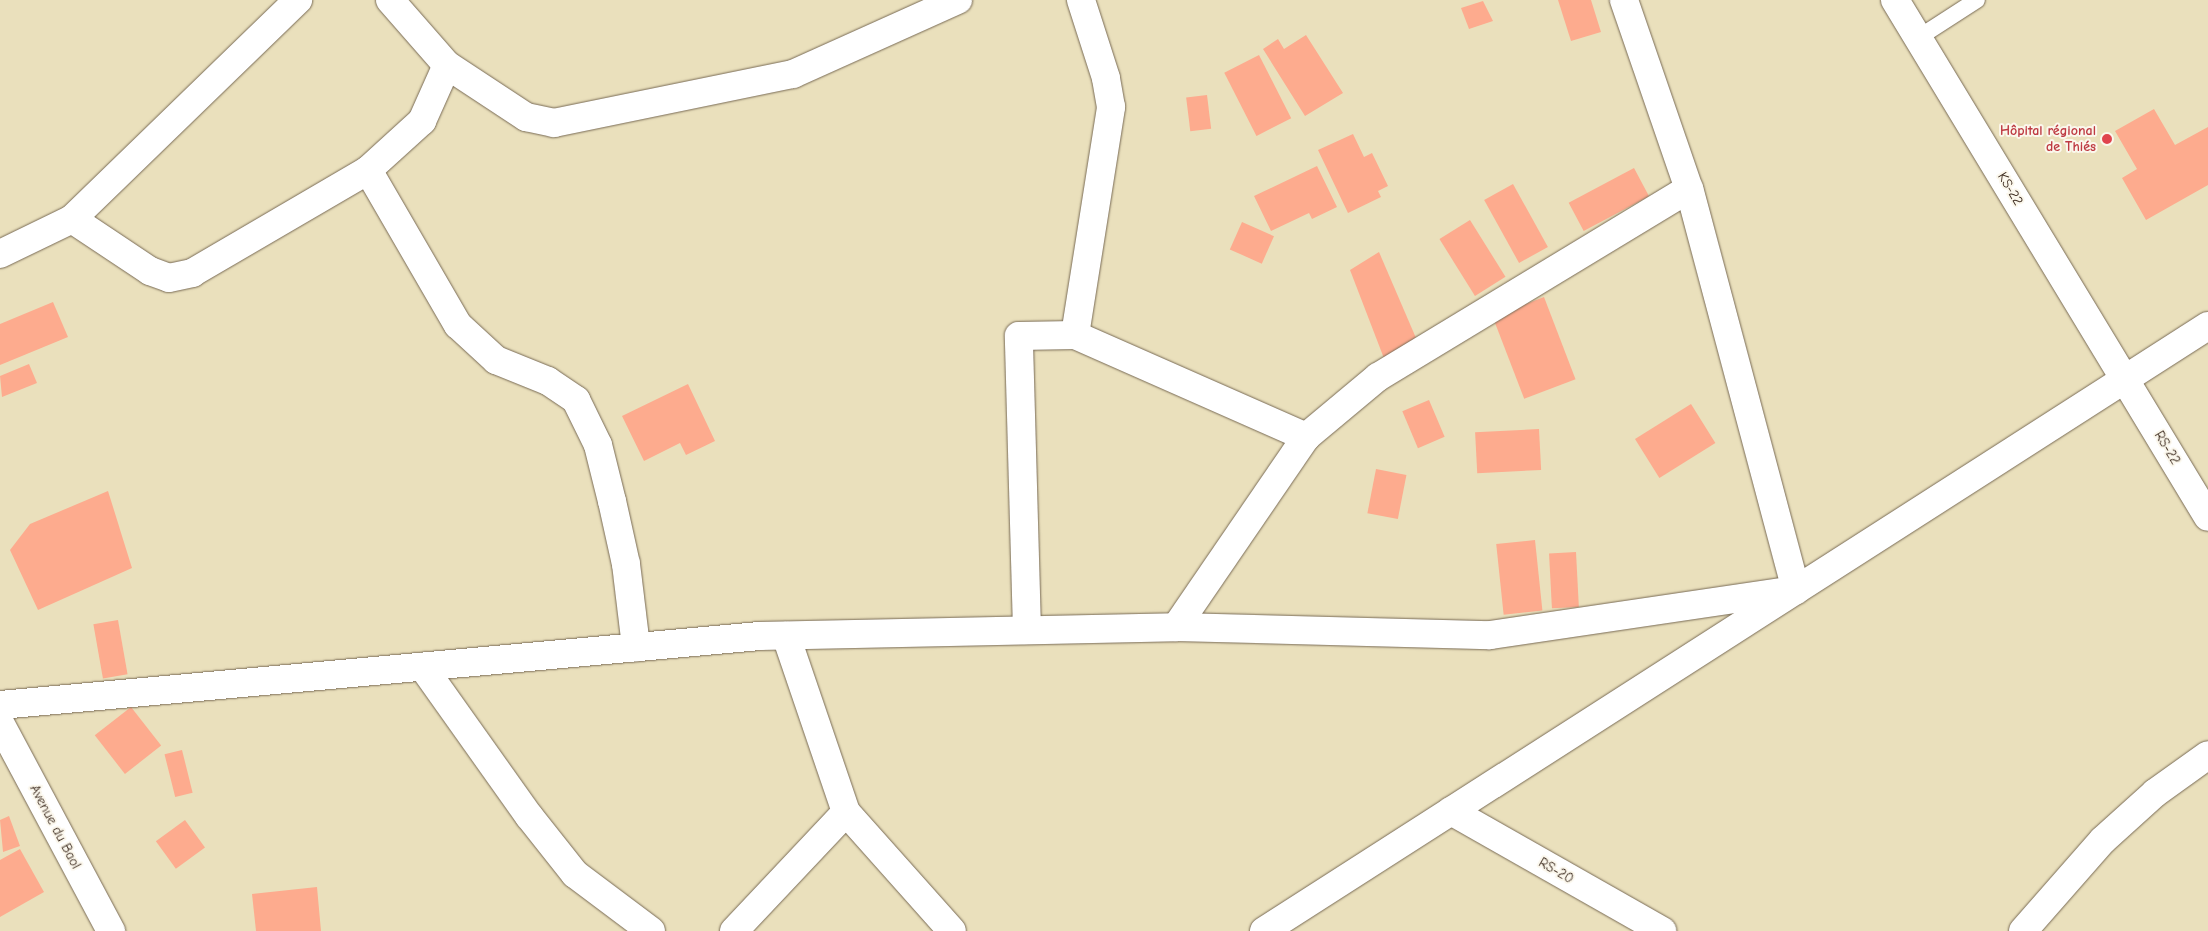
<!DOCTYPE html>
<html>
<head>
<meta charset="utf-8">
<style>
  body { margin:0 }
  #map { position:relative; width:2208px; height:931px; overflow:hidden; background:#eae0bc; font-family:"Comic Neue",sans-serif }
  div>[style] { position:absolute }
  .building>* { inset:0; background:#fdab8e; transform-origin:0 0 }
  .roads { filter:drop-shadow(0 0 1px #786a55) drop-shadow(0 0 1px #786a55) }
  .lane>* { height:16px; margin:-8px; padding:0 8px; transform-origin:8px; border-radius:8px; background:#fff }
  .street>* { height:28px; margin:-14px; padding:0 14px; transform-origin:14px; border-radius:14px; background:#fff }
  .secondary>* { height:28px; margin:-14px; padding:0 14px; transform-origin:14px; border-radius:14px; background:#fff }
  .dots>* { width:14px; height:14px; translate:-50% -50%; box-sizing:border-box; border:2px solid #fbf7ec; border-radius:50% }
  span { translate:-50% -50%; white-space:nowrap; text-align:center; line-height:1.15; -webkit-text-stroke:4px #fbf7ec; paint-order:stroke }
  .health-label { font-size:14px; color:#be3a42; font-weight:700 }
  .right { translate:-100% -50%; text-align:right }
  .street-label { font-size:14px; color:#3b2a1e }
</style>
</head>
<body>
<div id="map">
  <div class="building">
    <div style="clip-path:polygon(1558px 0,1591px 0,1601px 32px,1571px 41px)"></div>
    <div style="clip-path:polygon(1483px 1px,1493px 21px,1469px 29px,1461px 8px)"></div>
    <div style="clip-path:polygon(1306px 35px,1343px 93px,1305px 116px,1263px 49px,1278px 39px,1284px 49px)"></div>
    <div style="left:1259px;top:55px;width:71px;height:39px;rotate:63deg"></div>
    <div style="left:1207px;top:95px;width:34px;height:21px;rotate:83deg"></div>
    <div style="clip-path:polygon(2154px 109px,2175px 145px,2208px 127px,2208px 185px,2146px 220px,2122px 178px,2137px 169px,2115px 131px)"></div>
    <div style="clip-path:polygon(1353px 134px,1364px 157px,1372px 153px,1388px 186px,1378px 191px,1381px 197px,1348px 213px,1318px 150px)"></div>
    <div style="clip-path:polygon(1317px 166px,1337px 207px,1312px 219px,1309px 213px,1271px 231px,1254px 196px)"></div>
    <div style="left:1634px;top:168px;width:32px;height:74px;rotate:62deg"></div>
    <div style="left:1513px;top:184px;width:72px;height:33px;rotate:61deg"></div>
    <div style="left:1470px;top:220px;width:67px;height:36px;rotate:58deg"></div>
    <div style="left:1242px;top:222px;width:35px;height:30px;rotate:24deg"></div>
    <div style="clip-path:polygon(1379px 252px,1416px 338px,1385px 361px,1350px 270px)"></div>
    <div style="left:1544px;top:297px;width:88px;height:55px;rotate:69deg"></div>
    <div style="clip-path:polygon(53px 302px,68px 337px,0 365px,0 324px)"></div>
    <div style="clip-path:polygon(29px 364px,37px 383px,2px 397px,0 376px)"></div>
    <div style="clip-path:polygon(688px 384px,715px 441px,686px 455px,680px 443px,644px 461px,622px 416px)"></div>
    <div style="left:1429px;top:400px;width:40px;height:29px;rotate:67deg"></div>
    <div style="left:1691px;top:404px;width:46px;height:66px;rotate:58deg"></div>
    <div style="left:1539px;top:429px;width:41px;height:64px;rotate:87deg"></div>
    <div style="left:1376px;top:469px;width:31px;height:45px;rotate:11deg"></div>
    <div style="clip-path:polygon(108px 491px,132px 568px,38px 610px,10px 550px,30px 524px)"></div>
    <div style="left:1535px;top:540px;width:71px;height:39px;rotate:84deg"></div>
    <div style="left:1576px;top:552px;width:55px;height:27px;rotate:87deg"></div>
    <div style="left:118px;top:620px;width:55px;height:25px;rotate:80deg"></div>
    <div style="left:131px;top:707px;width:49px;height:46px;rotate:52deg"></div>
    <div style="left:182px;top:750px;width:44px;height:18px;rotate:76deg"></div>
    <div style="clip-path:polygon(9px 816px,20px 846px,3px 852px,0 820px)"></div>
    <div style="left:185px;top:820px;width:34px;height:36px;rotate:54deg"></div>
    <div style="clip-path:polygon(20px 849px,44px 892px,0 917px,0 860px)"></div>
    <div style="clip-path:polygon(317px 887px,321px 931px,256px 931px,252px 894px)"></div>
  </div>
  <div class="roads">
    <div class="lane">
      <div style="left:1918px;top:38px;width:70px;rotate:-32.8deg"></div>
    </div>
    <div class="street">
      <div style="left:390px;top:0;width:86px;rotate:48.8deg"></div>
      <div style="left:447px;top:65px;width:95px;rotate:33.4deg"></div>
      <div style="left:526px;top:117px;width:29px;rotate:12deg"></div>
      <div style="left:554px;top:123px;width:244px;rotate:-11.6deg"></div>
      <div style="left:793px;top:74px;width:181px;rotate:-24.2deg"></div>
      <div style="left:1895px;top:0;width:604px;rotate:58.81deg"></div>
      <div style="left:368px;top:170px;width:179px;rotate:59.9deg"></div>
      <div style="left:458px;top:325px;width:52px;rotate:42.6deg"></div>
      <div style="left:496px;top:360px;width:56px;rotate:22deg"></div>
      <div style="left:548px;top:381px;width:34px;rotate:34deg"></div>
      <div style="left:576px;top:400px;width:50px;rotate:63.9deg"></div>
      <div style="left:598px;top:445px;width:58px;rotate:76deg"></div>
      <div style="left:612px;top:501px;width:65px;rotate:77.5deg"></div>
      <div style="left:626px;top:564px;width:84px;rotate:83.1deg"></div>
      <div style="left:72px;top:219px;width:94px;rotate:33.7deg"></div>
      <div style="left:150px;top:271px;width:20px;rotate:20deg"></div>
      <div style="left:169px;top:278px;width:24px;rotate:-12deg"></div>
      <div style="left:192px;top:273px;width:204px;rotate:-30.3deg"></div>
      <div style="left:368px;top:170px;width:73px;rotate:-42.2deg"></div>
      <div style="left:422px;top:121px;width:61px;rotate:-65.9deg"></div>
      <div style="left:0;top:254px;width:80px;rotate:-25.9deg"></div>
      <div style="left:72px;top:219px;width:315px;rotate:-44.1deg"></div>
      <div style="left:1075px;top:335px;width:231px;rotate:-81deg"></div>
      <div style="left:1111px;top:107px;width:29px;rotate:-100deg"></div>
      <div style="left:1106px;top:78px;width:82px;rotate:-107.8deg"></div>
      <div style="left:1176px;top:627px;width:230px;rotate:-55.6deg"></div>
      <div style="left:1306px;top:437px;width:94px;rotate:-39.8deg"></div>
      <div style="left:1378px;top:377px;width:363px;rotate:-31.2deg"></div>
      <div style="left:1027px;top:630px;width:294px;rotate:-91.6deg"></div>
      <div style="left:1019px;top:336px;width:56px;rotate:-1deg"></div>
      <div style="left:1075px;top:335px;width:253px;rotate:23.8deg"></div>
      <div style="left:423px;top:667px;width:183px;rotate:54.6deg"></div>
      <div style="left:529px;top:816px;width:74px;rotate:51.6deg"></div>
      <div style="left:575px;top:874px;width:95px;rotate:36.9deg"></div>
      <div style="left:0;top:705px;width:762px;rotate:-5.19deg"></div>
      <div style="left:759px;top:636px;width:417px;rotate:-1.2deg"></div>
      <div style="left:1176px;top:627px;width:314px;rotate:1.5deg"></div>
      <div style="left:1490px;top:635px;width:309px;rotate:-8.4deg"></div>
      <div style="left:1796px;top:590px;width:415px;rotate:-104.9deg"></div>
      <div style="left:1689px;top:189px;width:200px;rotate:-109deg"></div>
      <div style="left:1451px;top:811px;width:243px;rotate:29.6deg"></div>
      <div style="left:846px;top:812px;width:159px;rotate:48.3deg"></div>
      <div style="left:734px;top:931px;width:163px;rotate:-46.7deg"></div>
      <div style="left:846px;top:812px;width:186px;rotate:-108.8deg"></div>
      <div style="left:2023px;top:931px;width:121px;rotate:-48.7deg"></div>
      <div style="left:2103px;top:840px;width:70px;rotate:-42.1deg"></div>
      <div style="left:2155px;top:793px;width:65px;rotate:-35.6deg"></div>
    </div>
    <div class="secondary">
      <div style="left:0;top:723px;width:236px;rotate:61.9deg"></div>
      <div style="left:1264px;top:931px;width:1121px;rotate:-32.66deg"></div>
    </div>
  </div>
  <div class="dots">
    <div style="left:2107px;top:139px;background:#e0444e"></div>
  </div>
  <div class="health-label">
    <span class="right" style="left:2096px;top:139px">Hôpital régional<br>de Thiés</span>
  </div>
  <div class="street-label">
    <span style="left:2010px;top:189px;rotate:59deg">KS-22</span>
    <span style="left:2167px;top:448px;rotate:59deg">RS-22</span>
    <span style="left:55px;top:827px;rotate:62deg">Avenue du Baol</span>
    <span style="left:1556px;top:871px;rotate:30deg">RS-20</span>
  </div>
</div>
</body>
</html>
